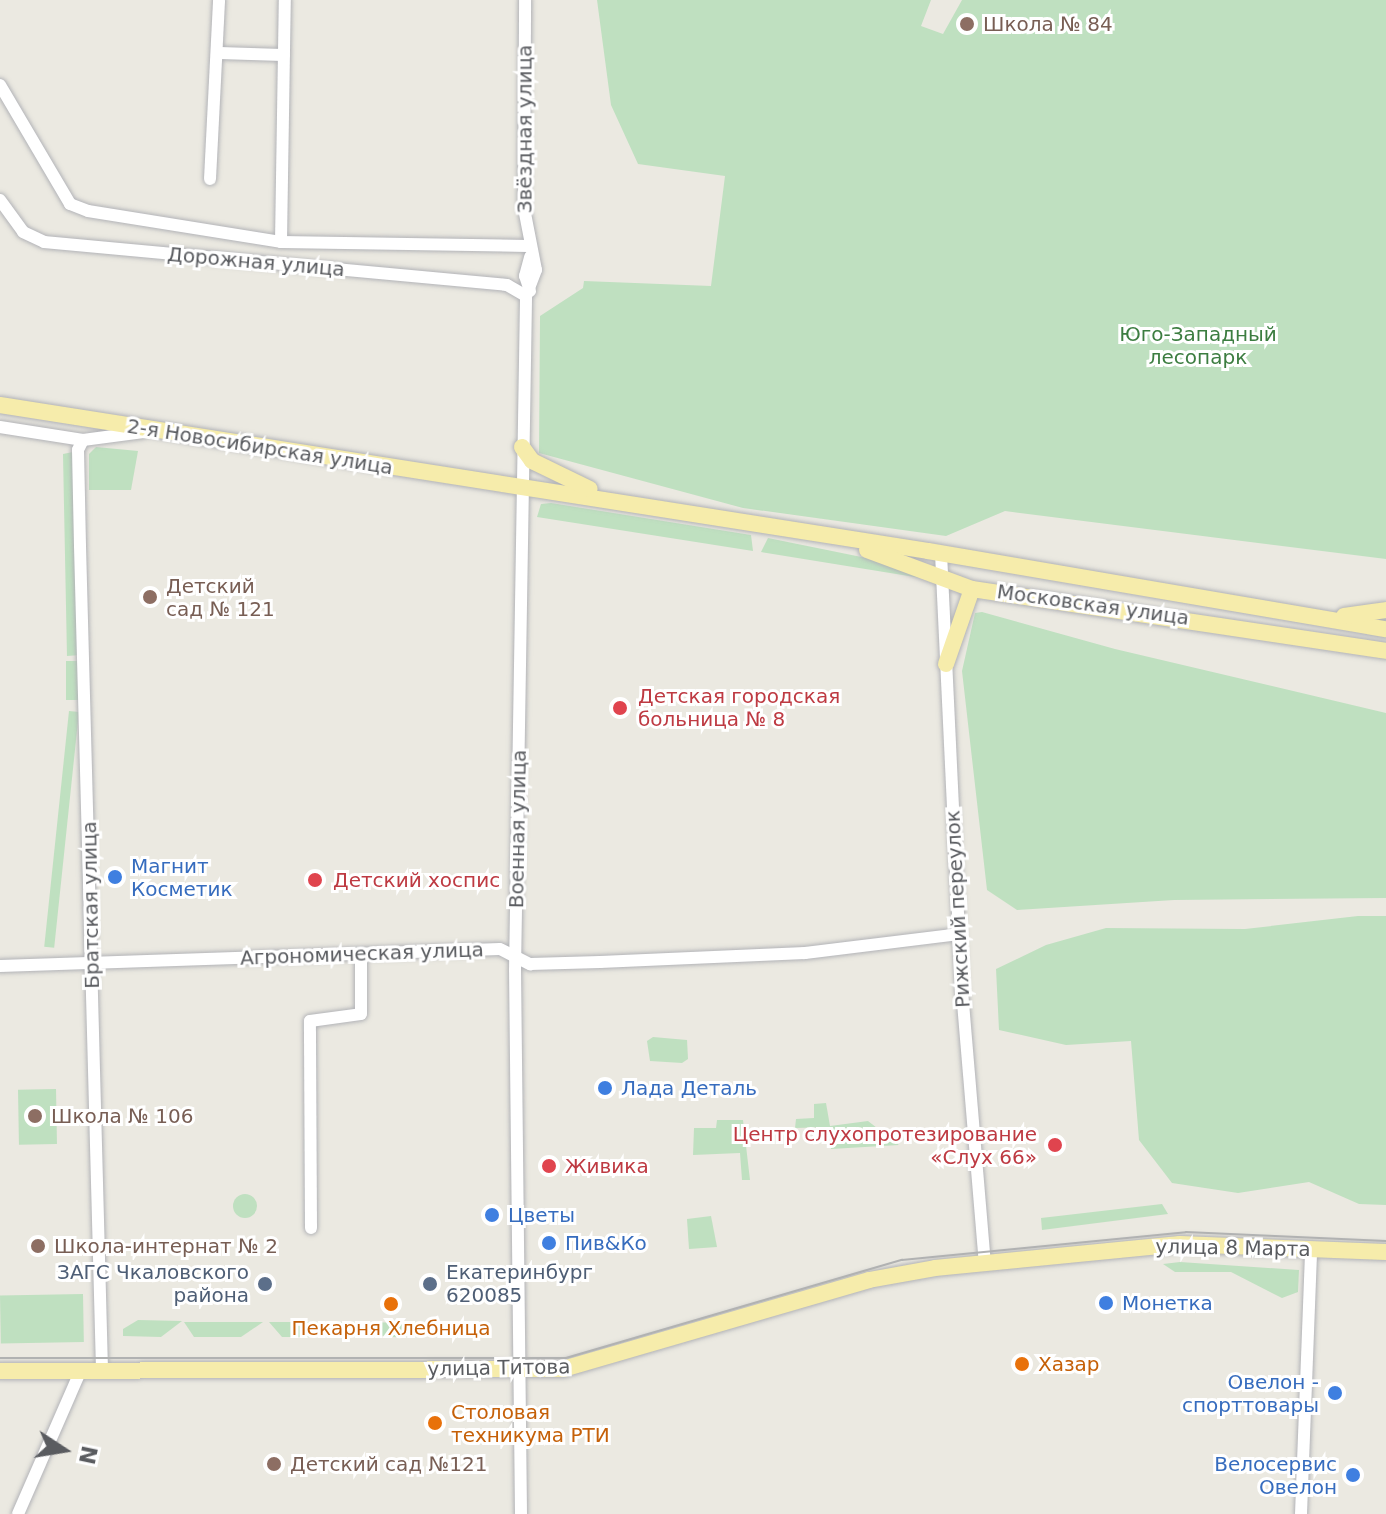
<!DOCTYPE html>
<html>
<head>
<meta charset="utf-8">
<style>
  body { margin:0 }
  #map { position:relative; width:1386px; height:1514px; overflow:hidden; background:#ebe9e1; font-family:"DejaVu Sans",sans-serif }
  div>[style] { position:absolute }
  .green>* { inset:0; background:#bfe0c0; transform-origin:0 0 }
  .round { border-radius:50% }
  .roads { filter:drop-shadow(0 0 2px #b2b3b7) drop-shadow(0 0 2px #b2b3b7) }
  .minor>* { height:12px; margin:-6px; padding:0 6px; transform-origin:6px; border-radius:6px; background:#fff }
  .major>* { height:16px; margin:-8px; padding:0 8px; transform-origin:8px; border-radius:8px; background:#f6ecab }
  .tram>* { height:2px; margin:-1px; padding:0 1px; transform-origin:1px; border-radius:1px; background:#b1b2b2 }
  .dots>* { width:22px; height:22px; translate:-50% -50%; box-sizing:border-box; border:4px solid #fff; border-radius:50% }
  span { translate:-50% -50%; white-space:nowrap; text-align:center; line-height:1.15; -webkit-text-stroke:6px #fff; paint-order:stroke }
  .education-label { font-size:20px; color:#785e54 }
  .left { translate:0 -50%; text-align:left }
  .street-label { font-size:20px; color:#5a5c60 }
  .park-label { font-size:20px; color:#3c7d40 }
  .health-label { font-size:20px; color:#be3a42 }
  .right { translate:-100% -50%; text-align:right }
  .shop-label { font-size:20px; color:#366cbe }
  .service-label { font-size:20px; color:#4e5e75 }
  .food-label { font-size:20px; color:#c56008 }
  .north { position:absolute; left:24px; top:1410px; width:80px; height:80px; -webkit-text-stroke:6px #fff; paint-order:stroke; rotate:102deg; font-size:22px; font-weight:700; line-height:32px; text-align:center; color:#5a5c60 }
  .north::after { content:''; display:block; margin:auto; width:28px; height:36px; background:#5a5c60; clip-path:polygon(50% 0,100% 100%,50% 72%,0 100%) }
</style>
</head>
<body>
<div id="map">
  <div class="green">
    <div style="clip-path:polygon(597px 0,931px 0,921px 26px,943px 34px,962px 0,1386px 0,1386px 559px,1005px 511px,946px 536px,743px 508px,539px 453px,540px 316px,583px 288px,584px 281px,711px 286px,725px 176px,638px 164px,611px 105px)"></div>
    <div style="clip-path:polygon(96px 447px,138px 451px,131px 490px,89px 490px,89px 454px)"></div>
    <div style="clip-path:polygon(73px 452px,80px 655px,67px 656px,63px 454px)"></div>
    <div style="clip-path:polygon(551px 503px,751px 535px,753px 551px,537px 517px,541px 504px)"></div>
    <div style="clip-path:polygon(768px 538px,886px 562px,921px 578px,761px 552px)"></div>
    <div style="clip-path:polygon(982px 612px,1115px 649px,1386px 713px,1386px 898px,1174px 900px,1017px 910px,987px 890px,962px 671px,975px 613px)"></div>
    <div style="left:66px;top:661px;width:12px;height:39px"></div>
    <div style="left:69px;top:711px;width:10px;height:237px;rotate:6deg"></div>
    <div style="clip-path:polygon(1358px 916px,1386px 916px,1386px 1205px,1359px 1204px,1309px 1182px,1238px 1193px,1172px 1183px,1139px 1140px,1131px 1041px,1066px 1045px,999px 1030px,996px 969px,1046px 945px,1106px 928px,1245px 929px)"></div>
    <div style="clip-path:polygon(653px 1037px,687px 1040px,688px 1059px,682px 1063px,650px 1061px,647px 1041px)"></div>
    <div style="left:56px;top:1089px;width:55px;height:38px;rotate:89deg"></div>
    <div style="clip-path:polygon(826px 1103px,830px 1126px,868px 1121px,899px 1145px,831px 1149px,830px 1127px,795px 1128px,796px 1119px,814px 1118px,814px 1104px)"></div>
    <div style="clip-path:polygon(717px 1120px,743px 1120px,750px 1180px,742px 1180px,740px 1153px,693px 1155px,694px 1128px,716px 1128px)"></div>
    <div class="round" style="left:233px;top:1194px;width:24px;height:24px"></div>
    <div style="clip-path:polygon(1162px 1204px,1168px 1214px,1042px 1230px,1041px 1218px)"></div>
    <div style="clip-path:polygon(711px 1216px,717px 1247px,689px 1249px,687px 1219px)"></div>
    <div style="clip-path:polygon(1180px 1262px,1299px 1270px,1298px 1292px,1282px 1298px,1231px 1272px,1175px 1272px,1163px 1264px)"></div>
    <div style="left:83px;top:1294px;width:48px;height:83px;rotate:89deg"></div>
    <div style="clip-path:polygon(138px 1320px,182px 1321px,161px 1337px,123px 1336px,123px 1329px)"></div>
    <div style="clip-path:polygon(184px 1322px,263px 1322px,241px 1337px,194px 1337px)"></div>
    <div style="clip-path:polygon(269px 1322px,350px 1322px,426px 1323px,404px 1338px,326px 1330px,320px 1337px,282px 1337px)"></div>
    <div style="clip-path:polygon(432px 1322px,463px 1322px,473px 1338px,447px 1338px)"></div>
  </div>
  <div class="roads">
    <div class="minor">
      <div style="left:218px;top:53px;width:66px;rotate:1.7deg"></div>
      <div style="left:0;top:85px;width:138px;rotate:59.5deg"></div>
      <div style="left:70px;top:204px;width:19px;rotate:21deg"></div>
      <div style="left:88px;top:211px;width:195px;rotate:9.1deg"></div>
      <div style="left:281px;top:242px;width:247px;rotate:0.9deg"></div>
      <div style="left:210px;top:179px;width:179px;rotate:-87.1deg"></div>
      <div style="left:0;top:200px;width:39px;rotate:54deg"></div>
      <div style="left:23px;top:232px;width:23px;rotate:25deg"></div>
      <div style="left:44px;top:242px;width:465px;rotate:5.3deg"></div>
      <div style="left:507px;top:285px;width:22px;rotate:30deg"></div>
      <div style="left:281px;top:242px;width:242px;rotate:-89.1deg"></div>
      <div style="left:530px;top:291px;width:16px;rotate:-108deg"></div>
      <div style="left:525px;top:276px;width:20px;rotate:-75deg"></div>
      <div style="left:0;top:427px;width:84px;rotate:8.9deg"></div>
      <div style="left:83px;top:440px;width:61px;rotate:-7.6deg"></div>
      <div style="left:83px;top:440px;width:11px;rotate:117deg"></div>
      <div style="left:78px;top:450px;width:96px;rotate:88.8deg"></div>
      <div style="left:80px;top:546px;width:824px;rotate:88.47deg"></div>
      <div style="left:941px;top:553px;width:439px;rotate:87.3deg"></div>
      <div style="left:962px;top:991px;width:273px;rotate:85.2deg"></div>
      <div style="left:0;top:966px;width:500px;rotate:-1.95deg"></div>
      <div style="left:500px;top:949px;width:34px;rotate:27deg"></div>
      <div style="left:530px;top:964px;width:70px;rotate:-1.6deg"></div>
      <div style="left:600px;top:962px;width:205px;rotate:-2.5deg"></div>
      <div style="left:805px;top:953px;width:155px;rotate:-7deg"></div>
      <div style="left:311px;top:1228px;width:207px;rotate:-90.3deg"></div>
      <div style="left:310px;top:1021px;width:51px;rotate:-7.8deg"></div>
      <div style="left:361px;top:1014px;width:59px;rotate:-90deg"></div>
      <div style="left:18px;top:1514px;width:157px;rotate:-66.4deg"></div>
      <div style="left:521px;top:1514px;width:544px;rotate:-90.63deg"></div>
      <div style="left:515px;top:970px;width:674px;rotate:-89.06deg"></div>
      <div style="left:526px;top:296px;width:28px;rotate:-69deg"></div>
      <div style="left:536px;top:270px;width:63px;rotate:-101deg"></div>
      <div style="left:524px;top:208px;width:208px;rotate:-89.7deg"></div>
      <div style="left:1301px;top:1514px;width:265px;rotate:-87.8deg"></div>
    </div>
    <div class="major">
      <div style="left:0;top:405px;width:939px;rotate:8.94deg"></div>
      <div style="left:928px;top:551px;width:465px;rotate:9.7deg"></div>
      <div style="left:522px;top:447px;width:17px;rotate:54deg"></div>
      <div style="left:532px;top:461px;width:64px;rotate:25.8deg"></div>
      <div style="left:867px;top:550px;width:112px;rotate:20.4deg"></div>
      <div style="left:972px;top:589px;width:419px;rotate:8.5deg"></div>
      <div style="left:1344px;top:616px;width:42px;rotate:-8.1deg"></div>
      <div style="left:946px;top:664px;width:79px;rotate:-70.9deg"></div>
      <div style="left:0;top:1371px;width:563px;rotate:-0.2deg"></div>
      <div style="left:563px;top:1369px;width:319px;rotate:-16.2deg"></div>
      <div style="left:869px;top:1280px;width:67px;rotate:-10.3deg"></div>
      <div style="left:935px;top:1268px;width:246px;rotate:-5.6deg"></div>
      <div style="left:1180px;top:1244px;width:206px;rotate:2.2deg"></div>
    </div>
  </div>
  <div class="tram">
    <div style="left:0;top:1358px;width:566px"></div>
    <div style="left:566px;top:1358px;width:350px;rotate:-16.3deg"></div>
    <div style="left:902px;top:1260px;width:285px;rotate:-5.6deg"></div>
    <div style="left:1186px;top:1232px;width:200px;rotate:2.6deg"></div>
  </div>
  <div class="dots">
    <div style="left:967px;top:24px;background:#8d6e63"></div>
    <div style="left:150px;top:597px;background:#8d6e63"></div>
    <div style="left:620px;top:708px;background:#e0444e"></div>
    <div style="left:115px;top:877px;background:#3f7fe0"></div>
    <div style="left:315px;top:880px;background:#e0444e"></div>
    <div style="left:605px;top:1088px;background:#3f7fe0"></div>
    <div style="left:35px;top:1116px;background:#8d6e63"></div>
    <div style="left:1055px;top:1145px;background:#e0444e"></div>
    <div style="left:549px;top:1166px;background:#e0444e"></div>
    <div style="left:492px;top:1215px;background:#3f7fe0"></div>
    <div style="left:549px;top:1243px;background:#3f7fe0"></div>
    <div style="left:38px;top:1246px;background:#8d6e63"></div>
    <div style="left:265px;top:1284px;background:#5c6f8a"></div>
    <div style="left:430px;top:1284px;background:#5c6f8a"></div>
    <div style="left:1106px;top:1303px;background:#3f7fe0"></div>
    <div style="left:391px;top:1304px;background:#e8710a"></div>
    <div style="left:1022px;top:1364px;background:#e8710a"></div>
    <div style="left:1335px;top:1393px;background:#3f7fe0"></div>
    <div style="left:435px;top:1423px;background:#e8710a"></div>
    <div style="left:274px;top:1464px;background:#8d6e63"></div>
    <div style="left:1353px;top:1475px;background:#3f7fe0"></div>
  </div>
  <div class="education-label">
    <span class="left" style="left:983px;top:24px">Школа № 84</span>
    <span class="left" style="left:166px;top:598px">Детский<br>сад № 121</span>
    <span class="left" style="left:51px;top:1116px">Школа № 106</span>
    <span class="left" style="left:54px;top:1246px">Школа-интернат № 2</span>
    <span class="left" style="left:290px;top:1464px">Детский сад №121</span>
  </div>
  <div class="street-label">
    <span style="left:525px;top:129px;rotate:-90deg">Звёздная улица</span>
    <span style="left:256px;top:262px;rotate:5deg">Дорожная улица</span>
    <span style="left:260px;top:447px;rotate:9deg">2-я Новосибирская улица</span>
    <span style="left:1093px;top:605px;rotate:8deg">Московская улица</span>
    <span style="left:518px;top:829px;rotate:-89deg">Военная улица</span>
    <span style="left:91px;top:905px;rotate:-91deg">Братская улица</span>
    <span style="left:958px;top:909px;rotate:-93deg">Рижский переулок</span>
    <span style="left:362px;top:954px;rotate:-2deg">Агрономическая улица</span>
    <span style="left:1233px;top:1248px;rotate:1deg">улица 8 Марта</span>
    <span style="left:499px;top:1368px;rotate:-1deg">улица Титова</span>
  </div>
  <div class="park-label">
    <span style="left:1198px;top:346px">Юго-Западный<br>лесопарк</span>
  </div>
  <div class="health-label">
    <span class="left" style="left:638px;top:708px">Детская городская<br>больница № 8</span>
    <span class="left" style="left:333px;top:880px">Детский хоспис</span>
    <span class="right" style="left:1037px;top:1146px">Центр слухопротезирование<br>«Слух 66»</span>
    <span class="left" style="left:565px;top:1166px">Живика</span>
  </div>
  <div class="shop-label">
    <span class="left" style="left:131px;top:878px">Магнит<br>Косметик</span>
    <span class="left" style="left:621px;top:1088px">Лада Деталь</span>
    <span class="left" style="left:508px;top:1215px">Цветы</span>
    <span class="left" style="left:565px;top:1243px">Пив&amp;Ко</span>
    <span class="left" style="left:1122px;top:1303px">Монетка</span>
    <span class="right" style="left:1319px;top:1394px">Овелон -<br>спорттовары</span>
    <span class="right" style="left:1337px;top:1476px">Велосервис<br>Овелон</span>
  </div>
  <div class="service-label">
    <span class="right" style="left:249px;top:1284px">ЗАГС Чкаловского<br>района</span>
    <span class="left" style="left:446px;top:1284px">Екатеринбург<br>620085</span>
  </div>
  <div class="food-label">
    <span style="left:391px;top:1328px">Пекарня Хлебница</span>
    <span class="left" style="left:1038px;top:1364px">Хазар</span>
    <span class="left" style="left:451px;top:1424px">Столовая<br>техникума РТИ</span>
  </div>
  <div class="north">N</div>
</div>
</body>
</html>
